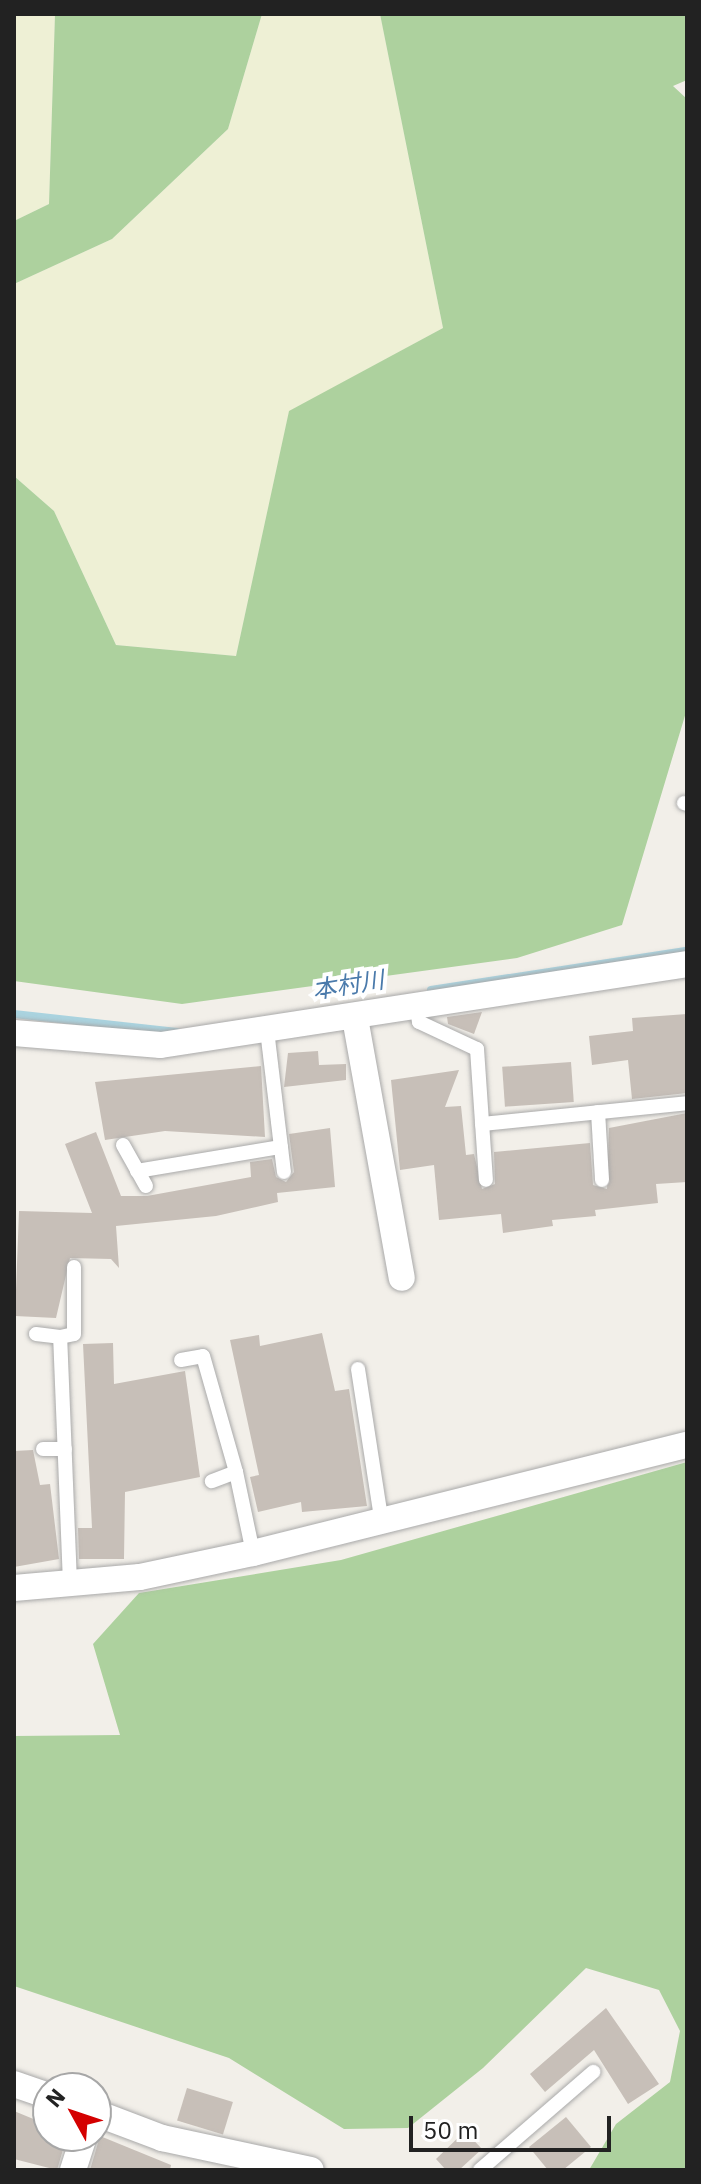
<!DOCTYPE html>
<html>
<head>
<meta charset="utf-8">
<style>
  body { margin:0 }
  #map { position:relative; width:701px; height:2184px; overflow:hidden; background:#f2efe9; font-family:"IBM Plex Sans","Noto Sans JP",sans-serif }
  div>[style] { position:absolute }
  .farmland>* { inset:0; background:#eef0d5 }
  .forest>* { inset:0; background:#add19e }
  .stream>* { height:8px; margin:-4px; padding:0 4px; transform-origin:4px; border-radius:4px; background:#aad3df }
  .building>* { inset:0; background:#c7bfb8; transform-origin:0 0 }
  .roads { filter:drop-shadow(0 0 2px #a9a9a9) drop-shadow(0 0 2px #a9a9a9) }
  .lane>* { height:14px; margin:-7px; padding:0 7px; transform-origin:7px; border-radius:7px; background:#fff }
  .street>* { height:26px; margin:-13px; padding:0 13px; transform-origin:13px; border-radius:13px; background:#fff }
  span { translate:-50% -50%; white-space:nowrap; text-align:center; line-height:1.15; -webkit-text-stroke:8px #fff; paint-order:stroke }
  .water-label { font-size:24px; color:#4a7aab; font-style:italic }
  .frame { position:absolute; inset:0; border:16px solid #222; pointer-events:none }
  .north { position:absolute; left:32px; top:2072px; width:80px; height:80px; box-sizing:border-box; background:#fff; border:2px solid #a7a7a7; border-radius:50%; rotate:310deg; font-size:22px; font-weight:700; line-height:32px; text-align:center; color:#222 }
  .north::after { content:''; display:block; margin:auto; width:28px; height:36px; background:#d40000; clip-path:polygon(50% 0,100% 100%,50% 72%,0 100%) }
  .scale { position:absolute; left:409px; top:2116px; width:202px; height:36px; box-sizing:border-box; border:4px solid #222; border-top:0; padding-left:10px; font-size:24px; line-height:28px; white-space:nowrap; color:#222; -webkit-text-stroke:6px #fff; paint-order:stroke }
</style>
</head>
<body>
<div id="map">
  <div class="farmland">
    <div style="clip-path:polygon(14px 14px,55px 14px,49px 204px,14px 221px)"></div>
    <div style="clip-path:polygon(262px 14px,380px 14px,443px 328px,289px 412px,236px 656px,116px 645px,54px 511px,14px 476px,14px 284px,112px 239px,228px 129px)"></div>
  </div>
  <div class="forest">
    <div style="clip-path:polygon(55px 14px,262px 14px,228px 129px,112px 239px,14px 284px,14px 221px,49px 204px)"></div>
    <div style="clip-path:polygon(380px 14px,687px 14px,687px 80px,673px 86px,687px 99px,687px 709px,622px 925px,517px 958px,182px 1004px,14px 981px,14px 476px,54px 511px,116px 645px,236px 656px,289px 411px,443px 328px)"></div>
    <div style="clip-path:polygon(687px 1462px,687px 2170px,589px 2170px,616px 2124px,670px 2082px,680px 2031px,659px 1990px,586px 1968px,483px 2068px,408px 2128px,344px 2129px,229px 2058px,14px 1986px,14px 1736px,120px 1735px,93px 1644px,139px 1593px,341px 1560px)"></div>
  </div>
  <div class="stream">
    <div style="left:431px;top:990px;width:259px;rotate:-8.7deg"></div>
    <div style="left:14px;top:1014px;width:164px;rotate:6.3deg"></div>
  </div>
  <div class="building">
    <div style="clip-path:polygon(482px 1012px,474px 1034px,448px 1024px,447px 1017px)"></div>
    <div style="clip-path:polygon(687px 1014px,687px 1093px,632px 1099px,628px 1060px,592px 1065px,589px 1036px,633px 1031px,632px 1018px)"></div>
    <div style="clip-path:polygon(318px 1051px,319px 1065px,346px 1064px,346px 1080px,284px 1087px,288px 1053px)"></div>
    <div style="left:571px;top:1062px;width:40px;height:69px;rotate:86deg"></div>
    <div style="clip-path:polygon(261px 1066px,265px 1137px,165px 1131px,105px 1140px,95px 1082px)"></div>
    <div style="clip-path:polygon(459px 1070px,445px 1107px,461px 1106px,466px 1155px,474px 1154px,482px 1189px,495px 1184px,494px 1152px,590px 1143px,593px 1185px,607px 1189px,609px 1128px,687px 1113px,687px 1182px,656px 1184px,658px 1203px,595px 1210px,596px 1216px,552px 1220px,553px 1226px,503px 1233px,501px 1214px,439px 1220px,434px 1165px,400px 1170px,391px 1080px)"></div>
    <div style="clip-path:polygon(330px 1128px,335px 1187px,277px 1193px,278px 1202px,216px 1216px,116px 1226px,119px 1268px,111px 1259px,70px 1258px,56px 1318px,15px 1316px,19px 1211px,92px 1213px,65px 1144px,96px 1132px,121px 1196px,147px 1196px,251px 1177px,250px 1162px,272px 1159px,276px 1177px,286px 1182px,294px 1172px,289px 1134px)"></div>
    <div style="clip-path:polygon(322px 1333px,335px 1391px,349px 1389px,367px 1506px,302px 1512px,301px 1502px,258px 1512px,250px 1477px,259px 1475px,230px 1340px,259px 1335px,260px 1346px)"></div>
    <div style="clip-path:polygon(113px 1343px,114px 1384px,185px 1371px,200px 1477px,125px 1492px,124px 1559px,79px 1559px,78px 1528px,92px 1528px,83px 1344px)"></div>
    <div style="clip-path:polygon(33px 1450px,40px 1485px,50px 1484px,59px 1559px,14px 1567px,14px 1451px)"></div>
    <div style="clip-path:polygon(606px 2008px,659px 2084px,628px 2104px,594px 2050px,545px 2092px,530px 2074px)"></div>
    <div style="left:187px;top:2088px;width:48px;height:34px;rotate:17deg"></div>
    <div style="clip-path:polygon(14px 2111px,48px 2125px,48px 2136px,67px 2136px,57px 2170px,14px 2159px)"></div>
    <div style="clip-path:polygon(566px 2117px,591px 2147px,563px 2170px,548px 2170px,529px 2147px)"></div>
    <div style="clip-path:polygon(465px 2131px,482px 2149px,459px 2170px,446px 2170px,436px 2159px)"></div>
    <div style="clip-path:polygon(100px 2136px,171px 2165px,170px 2170px,90px 2170px)"></div>
  </div>
  <div class="roads">
    <div class="lane">
      <div style="left:684px;top:803px;width:3px;rotate:18deg"></div>
      <div style="left:417px;top:1008px;width:14px;rotate:82deg"></div>
      <div style="left:419px;top:1022px;width:64px;rotate:25deg"></div>
      <div style="left:477px;top:1049px;width:131px;rotate:86.1deg"></div>
      <div style="left:267px;top:1030px;width:143px;rotate:83.2deg"></div>
      <div style="left:598px;top:1112px;width:68px;rotate:86.6deg"></div>
      <div style="left:482px;top:1124px;width:206px;rotate:-5.8deg"></div>
      <div style="left:123px;top:1145px;width:47px;rotate:60.7deg"></div>
      <div style="left:137px;top:1171px;width:146px;rotate:-9.5deg"></div>
      <div style="left:36px;top:1334px;width:24px;rotate:7deg"></div>
      <div style="left:181px;top:1360px;width:22px;rotate:-10deg"></div>
      <div style="left:203px;top:1356px;width:121px;rotate:74.1deg"></div>
      <div style="left:236px;top:1472px;width:26px;rotate:159deg"></div>
      <div style="left:358px;top:1369px;width:151px;rotate:81.2deg"></div>
      <div style="left:43px;top:1449px;width:22px"></div>
      <div style="left:236px;top:1472px;width:83px;rotate:78.1deg"></div>
      <div style="left:70px;top:1583px;width:246px;rotate:-92.3deg"></div>
      <div style="left:60px;top:1337px;width:14px;rotate:-12deg"></div>
      <div style="left:74px;top:1334px;width:67px;rotate:-90deg"></div>
      <div style="left:480px;top:2170px;width:150px;rotate:-40.9deg"></div>
    </div>
    <div class="street">
      <div style="left:355px;top:1018px;width:264px;rotate:79.8deg"></div>
      <div style="left:14px;top:1033px;width:147px;rotate:4.7deg"></div>
      <div style="left:161px;top:1045px;width:532px;rotate:-8.75deg"></div>
      <div style="left:14px;top:1588px;width:126px;rotate:-5deg"></div>
      <div style="left:140px;top:1577px;width:116px;rotate:-12deg"></div>
      <div style="left:253px;top:1553px;width:447px;rotate:-14deg"></div>
      <div style="left:14px;top:2084px;width:36px;rotate:19deg"></div>
      <div style="left:96px;top:2113px;width:71px;rotate:20.7deg"></div>
      <div style="left:162px;top:2138px;width:152px;rotate:12.1deg"></div>
      <div style="left:73px;top:2170px;width:36px;rotate:-72deg"></div>
    </div>
  </div>
  <div class="water-label">
    <span style="left:348px;top:985px;rotate:-9deg">本村川</span>
  </div>
  <div class="frame"></div>
  <div class="north">N</div>
  <div class="scale">50 m</div>
</div>
</body>
</html>
